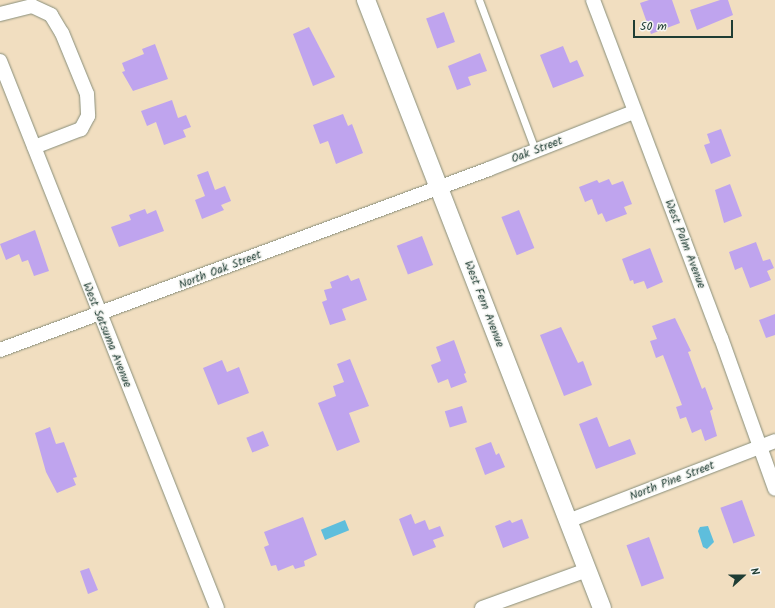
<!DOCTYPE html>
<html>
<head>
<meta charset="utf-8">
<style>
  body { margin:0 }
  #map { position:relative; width:775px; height:608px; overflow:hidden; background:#f1dec0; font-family:Kalam,sans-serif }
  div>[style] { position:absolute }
  .water>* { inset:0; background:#5ebedc; transform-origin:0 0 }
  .building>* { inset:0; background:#bfa4ee; transform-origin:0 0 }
  .roads { filter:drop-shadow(0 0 1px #888e7a) drop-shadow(0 0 1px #888e7a) }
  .service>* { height:7px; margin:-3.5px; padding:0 3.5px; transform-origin:3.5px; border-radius:3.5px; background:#fff }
  .minor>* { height:14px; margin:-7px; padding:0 7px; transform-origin:7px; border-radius:7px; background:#fff }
  .tertiary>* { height:18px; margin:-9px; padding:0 9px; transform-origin:9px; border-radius:9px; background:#fff }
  span { translate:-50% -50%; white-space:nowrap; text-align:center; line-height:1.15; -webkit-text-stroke:3px #f6f6f2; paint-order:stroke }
  .street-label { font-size:12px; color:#1f3d34 }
  .north { position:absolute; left:723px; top:556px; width:40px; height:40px; -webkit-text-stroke:3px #f6f6f2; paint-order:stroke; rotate:69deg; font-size:11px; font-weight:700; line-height:16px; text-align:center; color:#1f3d34 }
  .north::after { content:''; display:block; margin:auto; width:14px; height:18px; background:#1f3d34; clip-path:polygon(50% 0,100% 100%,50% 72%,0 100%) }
  .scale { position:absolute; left:633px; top:20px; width:100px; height:18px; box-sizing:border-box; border:2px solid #1f3d34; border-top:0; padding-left:5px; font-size:12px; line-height:14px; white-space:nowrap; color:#1f3d34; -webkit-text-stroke:3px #f6f6f2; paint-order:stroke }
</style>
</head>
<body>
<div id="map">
  <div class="water">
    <div style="left:345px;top:520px;width:11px;height:26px;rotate:68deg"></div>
    <div style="clip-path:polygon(708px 526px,714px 542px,707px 549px,703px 547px,698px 531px,700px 527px)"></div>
  </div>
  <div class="building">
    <div style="clip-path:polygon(649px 0,672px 0,680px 23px,651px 34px,640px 3px)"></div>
    <div style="clip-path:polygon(720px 0,728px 0,733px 15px,697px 30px,690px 10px)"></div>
    <div style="left:444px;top:12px;width:32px;height:19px;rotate:70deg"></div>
    <div style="clip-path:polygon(309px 27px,335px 77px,313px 86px,293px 34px)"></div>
    <div style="clip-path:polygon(155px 44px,168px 79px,133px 91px,122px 72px,125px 71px,122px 63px,144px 54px,142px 49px)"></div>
    <div style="clip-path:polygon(563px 46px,570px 63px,577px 60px,584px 76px,553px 88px,540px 55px)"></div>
    <div style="clip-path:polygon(480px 53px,487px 71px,468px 77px,471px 85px,457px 90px,448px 66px)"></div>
    <div style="clip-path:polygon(172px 100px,178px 118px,186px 115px,191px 127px,183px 130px,186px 137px,164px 145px,156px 122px,147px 126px,141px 111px)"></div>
    <div style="clip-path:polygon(343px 114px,348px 126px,352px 124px,363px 153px,336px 164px,328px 141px,320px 144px,313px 125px)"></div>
    <div style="clip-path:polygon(721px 129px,731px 156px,711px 164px,704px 145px,710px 143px,707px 134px)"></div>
    <div style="clip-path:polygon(208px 171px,215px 190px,225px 186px,231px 201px,221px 205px,224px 210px,202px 219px,195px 200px,205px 196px,197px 175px)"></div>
    <div style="clip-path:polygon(609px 179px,612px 185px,623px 181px,632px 204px,624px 207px,627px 214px,606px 222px,602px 213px,598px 215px,592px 199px,585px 202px,579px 187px,597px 180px,599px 183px)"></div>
    <div style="clip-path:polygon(730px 184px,742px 216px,724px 223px,715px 190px)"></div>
    <div style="clip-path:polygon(145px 209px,147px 214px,156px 210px,164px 231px,119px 247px,111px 227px,131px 220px,129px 215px)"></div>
    <div style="left:519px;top:210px;width:41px;height:19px;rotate:68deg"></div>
    <div style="clip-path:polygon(35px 230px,49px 271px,34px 276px,28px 260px,22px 262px,19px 254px,6px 260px,0 244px)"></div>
    <div style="left:422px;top:236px;width:31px;height:27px;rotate:69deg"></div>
    <div style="clip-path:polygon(756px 242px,763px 261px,770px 259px,774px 268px,767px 271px,771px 280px,750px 288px,742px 267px,735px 270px,729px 252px)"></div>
    <div style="clip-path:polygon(650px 248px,663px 282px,647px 289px,644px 281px,634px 284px,633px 280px,630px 281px,622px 259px)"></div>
    <div style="clip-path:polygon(348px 275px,351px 281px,359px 278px,367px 300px,342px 309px,346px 320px,330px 325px,322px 302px,327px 300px,324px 290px,332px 288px,330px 282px)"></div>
    <div style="clip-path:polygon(775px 314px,775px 335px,766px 338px,759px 320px)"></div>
    <div style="clip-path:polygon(675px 318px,691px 351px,688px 352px,702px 389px,705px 387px,713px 409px,710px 411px,717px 436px,705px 441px,701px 429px,692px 433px,686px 417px,680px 419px,676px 407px,682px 405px,663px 355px,656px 358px,650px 341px,657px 339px,652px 326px)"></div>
    <div style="clip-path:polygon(561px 327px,578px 363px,583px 361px,592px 385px,564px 396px,540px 335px)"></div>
    <div style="clip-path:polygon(454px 340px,466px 373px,464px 374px,467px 382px,451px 388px,448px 379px,438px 383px,431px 365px,441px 361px,436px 347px)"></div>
    <div style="clip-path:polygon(350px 359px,369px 406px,349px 413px,360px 442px,337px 451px,318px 403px,336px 396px,333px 386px,344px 382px,337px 364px)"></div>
    <div style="clip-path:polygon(222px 360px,227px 372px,239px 367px,249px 393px,218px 405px,203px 368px)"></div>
    <div style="left:462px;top:406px;width:17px;height:18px;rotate:73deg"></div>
    <div style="clip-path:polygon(597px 417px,609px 447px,630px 439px,636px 454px,596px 469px,579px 424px)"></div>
    <div style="clip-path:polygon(50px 427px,56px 444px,64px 442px,77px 477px,73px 478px,76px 485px,57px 493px,46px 472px,35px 433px)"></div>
    <div style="left:263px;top:431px;width:16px;height:18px;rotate:68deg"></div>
    <div style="clip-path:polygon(491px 442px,496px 455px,499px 453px,505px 467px,485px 475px,475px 448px)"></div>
    <div style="left:742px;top:500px;width:38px;height:23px;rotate:70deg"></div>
    <div style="clip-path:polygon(411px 514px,415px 524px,425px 520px,429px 530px,440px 526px,444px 536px,433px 540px,436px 547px,413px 556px,399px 519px)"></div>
    <div style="clip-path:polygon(303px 517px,317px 555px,304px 561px,305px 566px,295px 569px,293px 565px,278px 571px,276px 565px,271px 566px,264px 547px,269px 545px,264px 532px)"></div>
    <div style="clip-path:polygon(522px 519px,529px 538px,503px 548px,495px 526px,510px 520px,512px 523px)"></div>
    <div style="left:649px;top:537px;width:44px;height:24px;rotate:70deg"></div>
    <div style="clip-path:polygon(89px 568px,98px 590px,88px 594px,80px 571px)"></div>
  </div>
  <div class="roads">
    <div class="service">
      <div style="left:479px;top:0;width:160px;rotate:69.5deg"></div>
    </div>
    <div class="minor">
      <div style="left:593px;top:0;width:361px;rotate:69.3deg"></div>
      <div style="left:721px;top:338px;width:160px;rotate:70.3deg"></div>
      <div style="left:0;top:14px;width:33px;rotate:-14deg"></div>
      <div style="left:32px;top:6px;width:21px;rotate:25deg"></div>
      <div style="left:51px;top:15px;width:21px;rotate:59deg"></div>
      <div style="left:62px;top:33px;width:66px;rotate:67.7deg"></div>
      <div style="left:87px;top:94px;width:22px;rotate:87deg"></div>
      <div style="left:88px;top:116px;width:15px;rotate:118deg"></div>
      <div style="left:81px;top:129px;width:50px;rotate:159deg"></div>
      <div style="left:0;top:61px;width:588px;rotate:68.36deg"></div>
      <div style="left:0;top:350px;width:521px;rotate:-20.31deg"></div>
      <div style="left:489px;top:169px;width:156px;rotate:-21.5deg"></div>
      <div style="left:568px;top:521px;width:222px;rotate:-21.1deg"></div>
      <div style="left:482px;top:608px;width:112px;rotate:-19.9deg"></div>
    </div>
    <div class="tertiary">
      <div style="left:366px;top:0;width:652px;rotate:68.79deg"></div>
    </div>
  </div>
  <div class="street-label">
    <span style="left:537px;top:150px;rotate:-21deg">Oak Street</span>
    <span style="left:685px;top:244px;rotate:69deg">West Palm Avenue</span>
    <span style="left:220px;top:270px;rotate:-21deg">North Oak Street</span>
    <span style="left:484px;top:304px;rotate:69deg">West Fern Avenue</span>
    <span style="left:107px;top:335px;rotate:68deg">West Satsuma Avenue</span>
    <span style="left:672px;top:481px;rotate:-21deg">North Pine Street</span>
  </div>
  <div class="north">N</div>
  <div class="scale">50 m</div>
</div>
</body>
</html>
